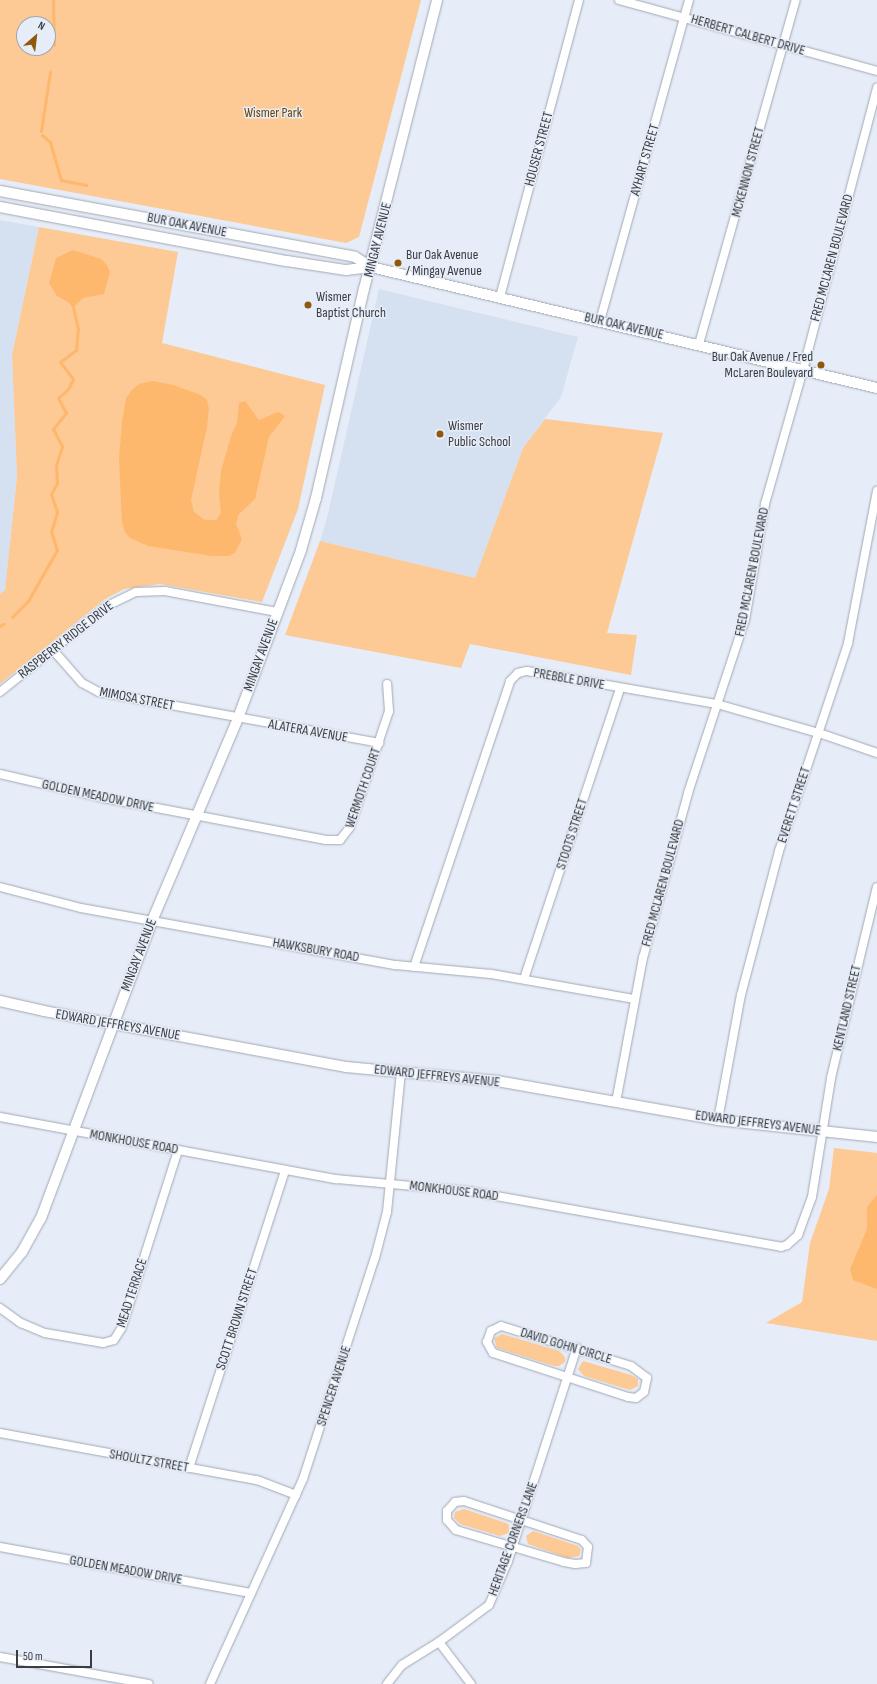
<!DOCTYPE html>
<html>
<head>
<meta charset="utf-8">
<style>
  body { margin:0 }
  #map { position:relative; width:877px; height:1684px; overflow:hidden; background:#e6edf8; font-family:"Sofia Sans Condensed",sans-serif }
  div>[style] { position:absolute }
  .built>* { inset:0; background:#d5e1f1 }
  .green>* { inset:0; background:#fdc994 }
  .water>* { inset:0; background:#fdb86e }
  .stream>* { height:3px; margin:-1.5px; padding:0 1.5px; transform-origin:1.5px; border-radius:1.5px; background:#fdb86e }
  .roads { filter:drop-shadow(0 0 1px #a1a8b2) drop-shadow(0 0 1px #a1a8b2) }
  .minor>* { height:8px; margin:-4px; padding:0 4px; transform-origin:4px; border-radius:4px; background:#fff }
  .tertiary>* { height:10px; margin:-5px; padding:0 5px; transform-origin:5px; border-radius:5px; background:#fff }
  .dots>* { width:11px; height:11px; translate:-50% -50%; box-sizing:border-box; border:2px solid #e6edf8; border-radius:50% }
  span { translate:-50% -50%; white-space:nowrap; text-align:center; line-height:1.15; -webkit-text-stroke:3px #e6edf8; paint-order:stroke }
  .street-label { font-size:14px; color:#3a3d41 }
  .park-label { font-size:14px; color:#6c4103 }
  .poi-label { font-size:14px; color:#3a3d41 }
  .left { translate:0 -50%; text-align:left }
  .right { translate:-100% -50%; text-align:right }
  .north { position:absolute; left:16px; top:16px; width:40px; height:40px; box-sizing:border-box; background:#e6edf8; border:1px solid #a1a7af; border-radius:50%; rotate:28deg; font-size:11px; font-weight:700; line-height:16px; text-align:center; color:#3a3d41 }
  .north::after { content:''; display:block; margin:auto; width:14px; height:18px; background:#8f580d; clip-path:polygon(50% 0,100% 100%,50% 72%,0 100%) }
  .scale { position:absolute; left:16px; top:1650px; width:76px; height:18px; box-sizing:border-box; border:2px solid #3a3d41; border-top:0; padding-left:5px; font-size:12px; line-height:14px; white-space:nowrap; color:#3a3d41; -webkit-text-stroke:3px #e6edf8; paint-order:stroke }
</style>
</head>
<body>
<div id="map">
  <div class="built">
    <div style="clip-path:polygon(0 220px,39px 227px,12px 355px,17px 477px,5px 591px,0 594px)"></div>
    <div style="clip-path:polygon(379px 289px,578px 337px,561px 397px,523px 448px,475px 578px,320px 541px,327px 518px)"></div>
  </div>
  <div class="green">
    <div style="clip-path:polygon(evenodd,0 0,421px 0,359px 237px,346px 243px,0 179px,0 0,24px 24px,48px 24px,48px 48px,24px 48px,24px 24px)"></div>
    <div style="clip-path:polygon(39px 227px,178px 252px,162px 343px,325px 385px,298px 509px,262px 602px,160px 584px,124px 589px,105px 599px,0 684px,0 594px,5px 590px,17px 477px,12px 355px)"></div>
    <div style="clip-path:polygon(545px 419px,663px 433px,607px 633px,637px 635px,631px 675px,470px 644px,461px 668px,285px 635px,320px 541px,475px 578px,523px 448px)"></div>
    <div style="clip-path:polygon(834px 1148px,877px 1153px,877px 1341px,766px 1323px,802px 1302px,810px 1243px,829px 1189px)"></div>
    <div style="clip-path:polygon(502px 1334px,559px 1351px,565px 1357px,565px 1362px,559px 1366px,554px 1366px,497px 1348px,494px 1338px)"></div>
    <div style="clip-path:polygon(583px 1361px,631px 1375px,638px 1379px,638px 1386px,630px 1390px,584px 1376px,578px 1369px)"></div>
    <div style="clip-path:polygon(464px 1509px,506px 1523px,509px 1525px,509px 1533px,500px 1536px,460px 1524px,454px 1518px,455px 1512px)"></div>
    <div style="clip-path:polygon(533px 1531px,578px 1546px,581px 1550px,579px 1556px,568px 1558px,528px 1544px,526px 1536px)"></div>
  </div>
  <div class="water">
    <div style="clip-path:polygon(73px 250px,101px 259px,107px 265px,110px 272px,104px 294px,83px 298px,73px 308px,68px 302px,57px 296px,49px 283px,56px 258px)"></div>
    <div style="clip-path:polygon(153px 381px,173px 385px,201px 395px,207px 400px,209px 409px,207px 427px,191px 500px,194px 512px,205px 520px,216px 520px,221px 513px,219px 494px,221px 471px,231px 436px,237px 423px,239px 403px,245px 401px,259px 420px,278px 412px,285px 416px,269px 437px,255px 499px,238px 515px,236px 524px,242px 539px,235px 553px,228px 556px,212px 556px,148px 546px,130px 538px,125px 532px,122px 523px,119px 459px,122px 422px,126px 398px,132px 390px,139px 384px)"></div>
    <div style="clip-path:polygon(877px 1195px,877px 1289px,853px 1280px,850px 1269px,867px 1229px,867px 1207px)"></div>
  </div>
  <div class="stream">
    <div style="left:53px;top:0;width:45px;rotate:88.7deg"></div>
    <div style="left:41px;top:131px;width:60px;rotate:-81.3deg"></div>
    <div style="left:42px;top:135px;width:11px;rotate:41deg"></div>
    <div style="left:50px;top:142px;width:40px;rotate:74deg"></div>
    <div style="left:61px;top:180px;width:26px;rotate:11deg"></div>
    <div style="left:12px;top:617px;width:23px;rotate:-45deg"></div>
    <div style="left:28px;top:601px;width:59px;rotate:-60.4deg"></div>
    <div style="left:57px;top:550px;width:19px;rotate:-108deg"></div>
    <div style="left:51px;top:532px;width:21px;rotate:-73deg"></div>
    <div style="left:57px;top:512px;width:19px;rotate:-108deg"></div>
    <div style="left:51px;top:494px;width:13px;rotate:-61deg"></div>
    <div style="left:57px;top:483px;width:18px;rotate:-93deg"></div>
    <div style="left:56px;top:465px;width:20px;rotate:-72deg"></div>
    <div style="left:62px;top:446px;width:19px;rotate:-118deg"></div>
    <div style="left:53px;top:429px;width:21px;rotate:-51deg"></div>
    <div style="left:66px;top:413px;width:17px;rotate:-118deg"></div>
    <div style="left:58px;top:398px;width:13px;rotate:-42deg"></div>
    <div style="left:68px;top:389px;width:11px;rotate:-63deg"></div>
    <div style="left:73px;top:379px;width:21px;rotate:-127deg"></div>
    <div style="left:60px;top:362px;width:20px;rotate:-37deg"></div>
    <div style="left:76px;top:350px;width:21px;rotate:-85deg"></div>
    <div style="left:78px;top:329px;width:22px;rotate:-103deg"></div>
    <div style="left:0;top:626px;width:4px;rotate:-34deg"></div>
  </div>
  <div class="roads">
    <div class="minor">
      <div style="left:619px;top:0;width:268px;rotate:15.4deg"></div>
      <div style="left:500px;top:297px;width:307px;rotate:-75.1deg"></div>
      <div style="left:600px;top:321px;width:333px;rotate:-74.5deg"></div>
      <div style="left:699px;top:344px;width:357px;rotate:-74.3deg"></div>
      <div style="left:53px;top:650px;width:44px;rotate:48.7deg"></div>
      <div style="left:82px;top:683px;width:19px;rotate:28deg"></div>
      <div style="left:99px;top:692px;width:285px;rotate:10.3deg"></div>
      <div style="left:0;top:692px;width:137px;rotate:-38.8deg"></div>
      <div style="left:107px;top:606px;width:32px;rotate:-26deg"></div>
      <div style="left:136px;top:592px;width:29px;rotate:-2deg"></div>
      <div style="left:165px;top:591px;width:114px;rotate:10.6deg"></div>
      <div style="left:0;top:774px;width:107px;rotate:13deg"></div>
      <div style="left:104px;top:798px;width:226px;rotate:10.7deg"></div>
      <div style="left:326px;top:840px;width:14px"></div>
      <div style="left:340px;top:840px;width:16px;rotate:-52deg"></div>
      <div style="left:350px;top:827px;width:122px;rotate:-71.4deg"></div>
      <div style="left:389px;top:711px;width:27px;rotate:-94deg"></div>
      <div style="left:0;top:887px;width:84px;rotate:14.5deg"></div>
      <div style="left:81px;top:908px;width:320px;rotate:10.3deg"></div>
      <div style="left:396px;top:965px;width:95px;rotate:5.4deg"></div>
      <div style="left:491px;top:974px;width:145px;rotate:9.9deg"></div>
      <div style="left:414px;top:967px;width:302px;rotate:-71.4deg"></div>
      <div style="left:510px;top:681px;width:11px;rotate:-45deg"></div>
      <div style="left:518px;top:673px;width:9px;rotate:-13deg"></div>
      <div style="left:527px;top:671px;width:193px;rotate:9.9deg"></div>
      <div style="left:717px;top:704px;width:106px;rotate:15.9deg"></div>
      <div style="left:819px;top:733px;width:61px;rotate:19deg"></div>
      <div style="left:524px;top:979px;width:306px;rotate:-71.7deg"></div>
      <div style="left:616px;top:1102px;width:147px;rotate:-79.4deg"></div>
      <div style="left:643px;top:958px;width:171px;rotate:-74.7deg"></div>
      <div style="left:688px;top:793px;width:182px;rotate:-71.8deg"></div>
      <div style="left:745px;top:620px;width:118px;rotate:-80.2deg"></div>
      <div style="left:765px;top:504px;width:139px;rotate:-74.2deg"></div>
      <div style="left:803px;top:370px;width:292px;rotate:-75.3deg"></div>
      <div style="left:0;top:1117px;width:342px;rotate:10.5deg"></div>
      <div style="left:336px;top:1179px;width:133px;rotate:5.2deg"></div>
      <div style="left:468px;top:1191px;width:318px;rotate:10.1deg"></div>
      <div style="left:781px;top:1247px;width:6px;rotate:-18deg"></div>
      <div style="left:787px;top:1245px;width:15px;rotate:-42deg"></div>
      <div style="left:798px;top:1235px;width:40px;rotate:-69.8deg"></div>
      <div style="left:812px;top:1197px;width:121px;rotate:-80.9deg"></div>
      <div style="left:831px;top:1078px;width:196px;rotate:-76.5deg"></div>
      <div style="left:718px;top:1120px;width:127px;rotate:-79.6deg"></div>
      <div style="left:741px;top:995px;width:149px;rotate:-75.2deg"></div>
      <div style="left:779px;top:851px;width:219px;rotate:-71.6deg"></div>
      <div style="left:848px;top:643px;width:155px;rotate:-79.2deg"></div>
      <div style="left:0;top:1308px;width:26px;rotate:36deg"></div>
      <div style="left:21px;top:1323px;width:26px;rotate:23deg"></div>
      <div style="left:45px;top:1333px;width:59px;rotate:9.8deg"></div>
      <div style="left:103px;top:1343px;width:11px;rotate:-15deg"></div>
      <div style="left:114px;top:1340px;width:15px;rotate:-58deg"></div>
      <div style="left:122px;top:1327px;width:186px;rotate:-72.4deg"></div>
      <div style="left:501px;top:1326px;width:136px;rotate:17.1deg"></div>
      <div style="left:631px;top:1366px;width:20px;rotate:37deg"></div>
      <div style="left:647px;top:1378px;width:14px;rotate:102deg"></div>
      <div style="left:644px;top:1392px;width:10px;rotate:143deg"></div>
      <div style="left:636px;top:1398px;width:8px;rotate:-173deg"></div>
      <div style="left:628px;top:1397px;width:142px;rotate:-161.9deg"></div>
      <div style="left:493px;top:1353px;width:13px;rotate:-119deg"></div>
      <div style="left:487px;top:1342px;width:12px;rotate:-70deg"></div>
      <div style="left:491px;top:1331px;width:11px;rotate:-27deg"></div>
      <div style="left:0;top:1433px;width:261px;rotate:10.4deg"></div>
      <div style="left:257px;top:1480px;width:42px;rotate:21deg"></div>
      <div style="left:189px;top:1468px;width:313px;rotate:-72.1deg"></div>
      <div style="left:464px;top:1501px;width:124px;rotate:18.3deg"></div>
      <div style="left:582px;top:1540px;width:9px;rotate:49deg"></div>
      <div style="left:588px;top:1547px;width:16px;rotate:97deg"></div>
      <div style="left:586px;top:1563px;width:11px;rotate:175deg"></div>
      <div style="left:575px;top:1564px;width:11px;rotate:-170deg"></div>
      <div style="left:564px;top:1562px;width:113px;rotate:-163.5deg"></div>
      <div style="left:456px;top:1530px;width:13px;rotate:-132deg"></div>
      <div style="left:447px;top:1520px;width:9px;rotate:-90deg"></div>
      <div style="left:447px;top:1511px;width:12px;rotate:-48deg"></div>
      <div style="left:455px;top:1502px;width:9px;rotate:-6deg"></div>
      <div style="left:0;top:1547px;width:255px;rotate:10.4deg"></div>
      <div style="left:439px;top:1642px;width:53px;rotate:52.7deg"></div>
      <div style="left:0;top:1657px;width:151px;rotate:10.3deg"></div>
      <div style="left:210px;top:1684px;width:225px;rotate:-65.6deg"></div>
      <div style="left:303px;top:1479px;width:232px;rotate:-72deg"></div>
      <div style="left:375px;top:1258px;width:48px;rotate:-75.4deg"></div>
      <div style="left:387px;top:1212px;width:141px;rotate:-84.3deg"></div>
      <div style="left:387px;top:1684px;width:24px;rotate:-52deg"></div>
      <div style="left:402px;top:1665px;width:44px;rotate:-31.9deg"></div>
      <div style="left:439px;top:1642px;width:62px;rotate:-36.5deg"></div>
      <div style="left:489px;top:1605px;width:48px;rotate:-66.6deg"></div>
      <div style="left:508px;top:1561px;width:224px;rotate:-72.1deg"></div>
    </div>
    <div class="tertiary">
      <div style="left:0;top:191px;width:361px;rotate:10.5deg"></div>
      <div style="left:355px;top:257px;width:19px;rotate:32deg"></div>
      <div style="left:0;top:207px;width:292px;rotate:10.7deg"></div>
      <div style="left:287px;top:261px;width:60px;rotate:8.7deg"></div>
      <div style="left:346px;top:270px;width:25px;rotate:-7deg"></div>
      <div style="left:371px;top:267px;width:520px;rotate:13.45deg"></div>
      <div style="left:0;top:1001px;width:45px;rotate:12.8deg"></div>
      <div style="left:44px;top:1011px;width:307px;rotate:10.5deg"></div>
      <div style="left:346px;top:1067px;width:152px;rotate:5.3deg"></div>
      <div style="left:497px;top:1081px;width:224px;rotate:10deg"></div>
      <div style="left:718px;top:1120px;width:160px;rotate:6.1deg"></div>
      <div style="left:0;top:1279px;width:35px;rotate:-51deg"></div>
      <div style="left:22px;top:1252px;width:39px;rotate:-61deg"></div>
      <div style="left:41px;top:1218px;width:317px;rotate:-69.5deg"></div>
      <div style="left:152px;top:921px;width:220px;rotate:-67deg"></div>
      <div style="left:238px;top:718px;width:179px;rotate:-69.4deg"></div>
      <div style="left:301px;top:550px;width:54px;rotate:-73.9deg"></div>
      <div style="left:316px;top:498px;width:214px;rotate:-77.1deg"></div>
      <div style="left:364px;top:289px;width:298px;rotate:-75.8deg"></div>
    </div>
  </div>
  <div class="dots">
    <div style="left:398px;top:263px;background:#8f580d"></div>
    <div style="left:308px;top:305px;background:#8f580d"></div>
    <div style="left:821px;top:365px;background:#8f580d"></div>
    <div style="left:440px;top:434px;background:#8f580d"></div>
  </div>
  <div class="street-label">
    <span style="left:748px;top:35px;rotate:16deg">HERBERT CALBERT DRIVE</span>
    <span style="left:539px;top:149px;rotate:-75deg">HOUSER STREET</span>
    <span style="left:645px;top:160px;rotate:-74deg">AYHART STREET</span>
    <span style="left:748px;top:172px;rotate:-75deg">MCKENNON STREET</span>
    <span style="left:187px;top:225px;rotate:11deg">BUR OAK AVENUE</span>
    <span style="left:378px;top:240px;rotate:-76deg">MINGAY AVENUE</span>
    <span style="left:832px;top:258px;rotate:-75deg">FRED MCLAREN BOULEVARD</span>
    <span style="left:624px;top:326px;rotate:13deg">BUR OAK AVENUE</span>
    <span style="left:752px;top:572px;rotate:-79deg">FRED MCLAREN BOULEVARD</span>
    <span style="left:66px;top:640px;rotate:-38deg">RASPBERRY RIDGE DRIVE</span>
    <span style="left:261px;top:655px;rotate:-70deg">MINGAY AVENUE</span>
    <span style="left:569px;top:679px;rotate:10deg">PREBBLE DRIVE</span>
    <span style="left:137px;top:699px;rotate:11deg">MIMOSA STREET</span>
    <span style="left:308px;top:731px;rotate:10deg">ALATERA AVENUE</span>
    <span style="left:363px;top:788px;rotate:-71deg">WERMOTH COURT</span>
    <span style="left:98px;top:796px;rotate:12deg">GOLDEN MEADOW DRIVE</span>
    <span style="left:794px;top:805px;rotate:-72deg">EVERETT STREET</span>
    <span style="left:572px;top:834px;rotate:-72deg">STOOTS STREET</span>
    <span style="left:663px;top:883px;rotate:-75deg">FRED MCLAREN BOULEVARD</span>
    <span style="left:316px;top:950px;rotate:10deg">HAWKSBURY ROAD</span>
    <span style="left:139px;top:955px;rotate:-69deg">MINGAY AVENUE</span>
    <span style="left:847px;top:1008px;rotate:-77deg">KENTLAND STREET</span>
    <span style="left:118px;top:1025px;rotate:10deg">EDWARD JEFFREYS AVENUE</span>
    <span style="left:437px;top:1076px;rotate:6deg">EDWARD JEFFREYS AVENUE</span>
    <span style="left:758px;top:1123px;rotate:7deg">EDWARD JEFFREYS AVENUE</span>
    <span style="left:134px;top:1142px;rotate:10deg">MONKHOUSE ROAD</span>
    <span style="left:454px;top:1191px;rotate:7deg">MONKHOUSE ROAD</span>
    <span style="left:132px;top:1293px;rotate:-72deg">MEAD TERRACE</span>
    <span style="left:237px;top:1319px;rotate:-72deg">SCOTT BROWN STREET</span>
    <span style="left:566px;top:1346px;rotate:17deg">DAVID GOHN CIRCLE</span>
    <span style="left:334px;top:1386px;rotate:-72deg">SPENCER AVENUE</span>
    <span style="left:149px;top:1461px;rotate:10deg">SHOULTZ STREET</span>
    <span style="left:513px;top:1539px;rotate:-70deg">HERITAGE CORNERS LANE</span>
    <span style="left:126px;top:1570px;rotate:10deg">GOLDEN MEADOW DRIVE</span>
  </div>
  <div class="park-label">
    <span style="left:273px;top:113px">Wismer Park</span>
  </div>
  <div class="poi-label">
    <span class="left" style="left:406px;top:263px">Bur Oak Avenue<br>/ Mingay Avenue</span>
    <span class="left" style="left:316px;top:305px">Wismer<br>Baptist Church</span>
    <span class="right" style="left:813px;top:365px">Bur Oak Avenue / Fred<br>McLaren Boulevard</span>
    <span class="left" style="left:448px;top:434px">Wismer<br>Public School</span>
  </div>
  <div class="north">N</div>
  <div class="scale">50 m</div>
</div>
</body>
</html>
